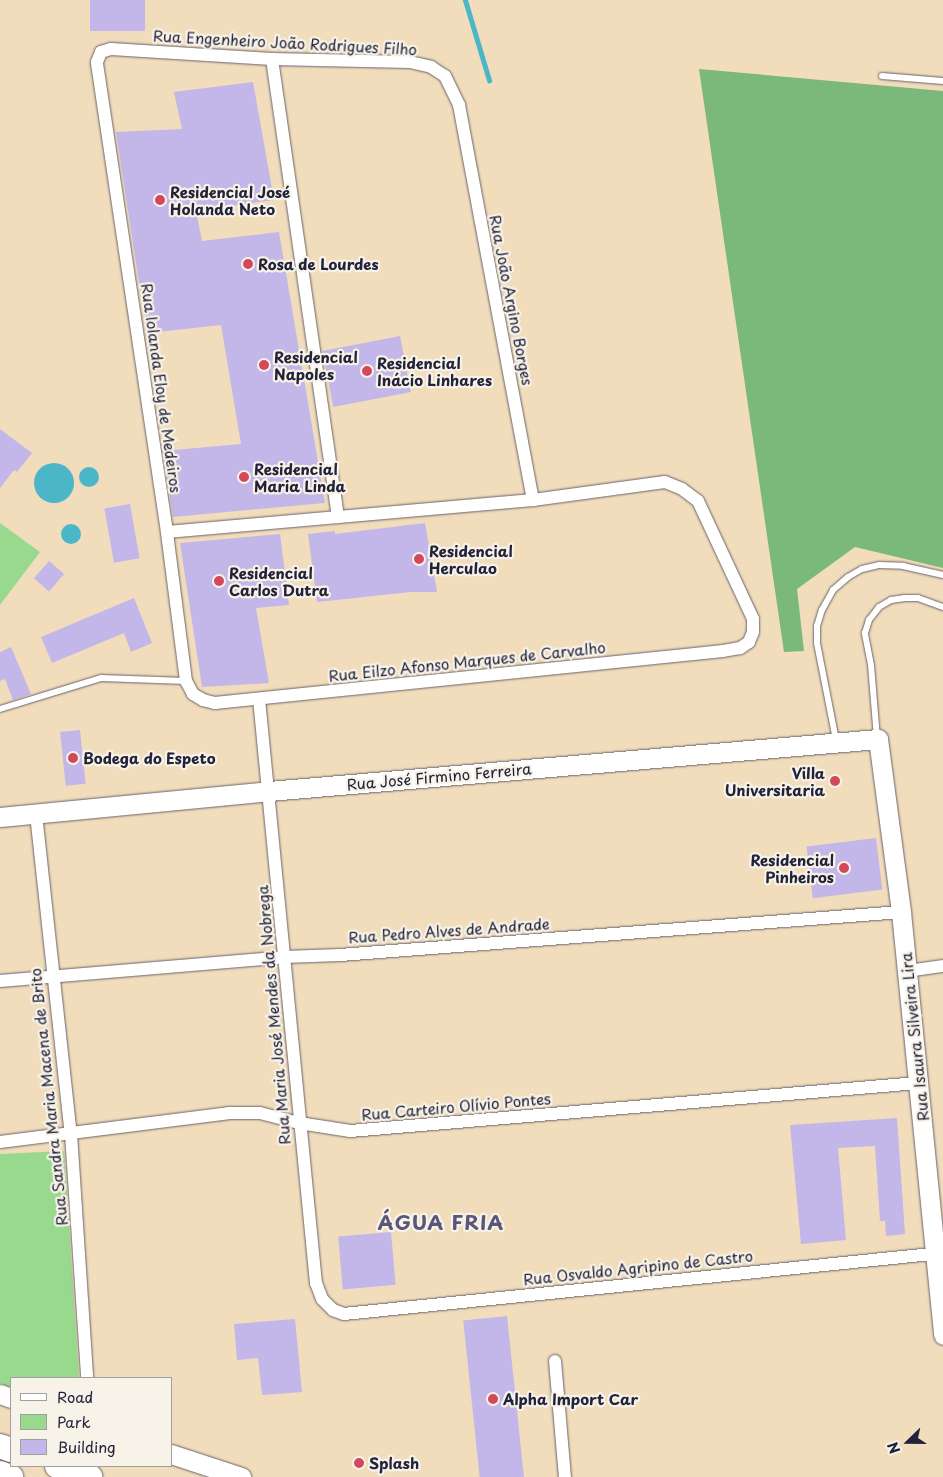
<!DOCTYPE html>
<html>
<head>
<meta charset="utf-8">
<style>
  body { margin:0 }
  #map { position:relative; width:943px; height:1477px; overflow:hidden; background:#f1dcbc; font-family:"Playpen Sans",sans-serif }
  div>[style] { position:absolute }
  .green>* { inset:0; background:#99d98e }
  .forest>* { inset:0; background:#7ab979 }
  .water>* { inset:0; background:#4bb6c8 }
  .round { border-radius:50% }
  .stream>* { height:5px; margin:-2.5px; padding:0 2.5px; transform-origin:2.5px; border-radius:2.5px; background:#4bb6c8 }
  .building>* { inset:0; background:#c2b7e8; transform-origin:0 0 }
  .roads { filter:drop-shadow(0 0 1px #6a6368) drop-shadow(0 0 1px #6a6368) }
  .lane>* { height:6px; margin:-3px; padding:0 3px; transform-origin:3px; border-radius:3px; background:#fff }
  .street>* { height:12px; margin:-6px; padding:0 6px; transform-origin:6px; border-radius:6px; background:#fff }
  .secondary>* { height:19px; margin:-9.5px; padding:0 9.5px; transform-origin:9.5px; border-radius:9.5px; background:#fff }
  .highway>* { height:24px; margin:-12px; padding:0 12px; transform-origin:12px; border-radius:12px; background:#fff }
  .dots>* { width:14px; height:14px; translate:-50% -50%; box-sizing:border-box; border:2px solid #f7f3e8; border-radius:50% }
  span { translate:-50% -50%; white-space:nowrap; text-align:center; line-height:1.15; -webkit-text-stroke:4.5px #f7f3e8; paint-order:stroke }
  .street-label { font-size:15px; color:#22223b }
  .poi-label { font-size:15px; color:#22223b; font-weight:700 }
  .left { translate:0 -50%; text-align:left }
  .right { translate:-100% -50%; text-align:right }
  .district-label { font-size:20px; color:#5a5678; font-weight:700; letter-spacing:1px }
  .legend { position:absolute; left:10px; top:1377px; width:162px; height:90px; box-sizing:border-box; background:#f7f3e8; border:1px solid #a29fa3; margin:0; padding:6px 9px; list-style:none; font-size:15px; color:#22223b }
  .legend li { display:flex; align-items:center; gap:10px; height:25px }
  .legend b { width:25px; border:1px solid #a29fa3 }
  .north { position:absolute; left:883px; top:1417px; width:50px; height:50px; -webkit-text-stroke:4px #f7f3e8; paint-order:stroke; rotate:248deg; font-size:14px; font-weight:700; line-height:20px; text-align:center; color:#22223b }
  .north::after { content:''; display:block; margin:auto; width:18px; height:22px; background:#22223b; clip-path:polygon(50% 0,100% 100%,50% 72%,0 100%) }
</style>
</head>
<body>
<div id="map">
  <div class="green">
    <div style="clip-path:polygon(0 523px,40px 552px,0 605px)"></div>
    <div style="clip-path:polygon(64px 1151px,79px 1378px,11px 1378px,11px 1387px,0 1383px,0 1154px)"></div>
  </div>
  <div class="forest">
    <div style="clip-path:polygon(699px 69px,943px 91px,943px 568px,855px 547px,797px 589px,804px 651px,784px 652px)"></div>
  </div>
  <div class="water">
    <div class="round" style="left:34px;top:463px;width:40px;height:40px"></div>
    <div class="round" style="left:79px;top:467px;width:20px;height:20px"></div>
    <div class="round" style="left:61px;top:524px;width:20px;height:20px"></div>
  </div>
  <div class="stream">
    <div style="left:465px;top:0;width:84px;rotate:73.3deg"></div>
  </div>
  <div class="building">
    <div style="left:90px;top:0;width:55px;height:31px"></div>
    <div style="clip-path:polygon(253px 82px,274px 200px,196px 211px,202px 241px,279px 232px,325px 503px,173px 517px,163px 451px,241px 444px,221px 325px,149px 333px,138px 276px,116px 132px,182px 129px,174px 92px)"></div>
    <div style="left:400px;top:336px;width:57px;height:79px;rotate:79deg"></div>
    <div style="clip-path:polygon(0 429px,32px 453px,17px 472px,14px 470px,0 488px)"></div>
    <div style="left:130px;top:504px;width:55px;height:26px;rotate:80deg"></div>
    <div style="clip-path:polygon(425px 523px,437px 592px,411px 592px,317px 602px,308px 534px,335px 531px,335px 534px)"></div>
    <div style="clip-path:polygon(280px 534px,289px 605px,256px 608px,269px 683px,202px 687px,180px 543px)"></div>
    <div style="left:49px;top:561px;width:20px;height:23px;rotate:41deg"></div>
    <div style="clip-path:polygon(134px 598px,152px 643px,131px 652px,124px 633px,52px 663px,41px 637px)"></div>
    <div style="clip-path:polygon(11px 647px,31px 694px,13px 700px,5px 679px,0 681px,0 652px)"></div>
    <div style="left:80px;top:730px;width:54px;height:20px;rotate:84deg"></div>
    <div style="left:876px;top:838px;width:52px;height:70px;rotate:83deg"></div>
    <div style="clip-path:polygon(897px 1118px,905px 1234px,886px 1236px,885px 1221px,880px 1221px,875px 1146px,838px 1148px,846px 1240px,801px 1244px,790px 1125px)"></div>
    <div style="left:391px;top:1232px;width:53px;height:53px;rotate:85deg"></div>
    <div style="left:507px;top:1316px;width:162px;height:44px;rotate:84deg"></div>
    <div style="clip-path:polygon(295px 1319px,302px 1392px,262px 1395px,258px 1358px,237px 1360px,234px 1324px)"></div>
  </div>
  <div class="roads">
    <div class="lane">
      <div style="left:882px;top:76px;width:61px;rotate:4.7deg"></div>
      <div style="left:0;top:709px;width:106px;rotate:-17.1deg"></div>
      <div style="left:101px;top:678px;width:85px;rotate:2deg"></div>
      <div style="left:877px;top:738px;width:73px;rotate:-94.7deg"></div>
      <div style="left:871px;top:665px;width:33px;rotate:-101deg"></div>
      <div style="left:865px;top:633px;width:14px;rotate:-73deg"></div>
      <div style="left:869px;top:620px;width:16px;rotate:-52deg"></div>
      <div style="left:879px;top:607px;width:14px;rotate:-30deg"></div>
      <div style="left:891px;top:600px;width:14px;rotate:-8deg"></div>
      <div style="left:905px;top:598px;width:13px"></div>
      <div style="left:918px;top:598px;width:27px;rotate:20deg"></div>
      <div style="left:836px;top:740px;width:99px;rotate:-101.1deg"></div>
      <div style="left:817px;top:643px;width:17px;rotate:-90deg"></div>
      <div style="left:817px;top:626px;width:17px;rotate:-73deg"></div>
      <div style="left:822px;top:610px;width:23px;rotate:-61deg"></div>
      <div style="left:833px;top:590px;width:20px;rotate:-41deg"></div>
      <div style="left:848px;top:577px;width:16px;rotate:-30deg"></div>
      <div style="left:862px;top:569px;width:17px;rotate:-13deg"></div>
      <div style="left:879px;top:565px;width:24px;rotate:2deg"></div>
      <div style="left:903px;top:566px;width:41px;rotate:12.7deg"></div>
    </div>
    <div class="street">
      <div style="left:272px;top:59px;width:463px;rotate:81.8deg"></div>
      <div style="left:167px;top:532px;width:367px;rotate:-5deg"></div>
      <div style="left:533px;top:500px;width:133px;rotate:-7.8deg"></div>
      <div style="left:665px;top:482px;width:18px;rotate:22deg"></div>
      <div style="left:682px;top:489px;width:20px;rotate:37deg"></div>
      <div style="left:698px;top:501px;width:130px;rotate:65deg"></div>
      <div style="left:753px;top:619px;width:13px;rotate:90deg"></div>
      <div style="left:753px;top:632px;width:11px;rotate:112deg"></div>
      <div style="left:749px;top:642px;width:11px;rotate:146deg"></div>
      <div style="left:740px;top:648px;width:17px;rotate:170deg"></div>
      <div style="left:723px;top:651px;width:511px;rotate:174.16deg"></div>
      <div style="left:215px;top:703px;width:12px;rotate:-166deg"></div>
      <div style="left:203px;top:700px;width:12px;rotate:-149deg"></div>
      <div style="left:193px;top:694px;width:15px;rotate:-118deg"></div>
      <div style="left:186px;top:681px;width:150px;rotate:-97.3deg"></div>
      <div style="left:167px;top:532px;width:475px;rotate:-98.5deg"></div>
      <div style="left:97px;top:62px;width:11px;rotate:-68deg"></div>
      <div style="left:101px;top:52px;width:10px;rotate:-17deg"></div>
      <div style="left:111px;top:49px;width:161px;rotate:3.6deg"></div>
      <div style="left:272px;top:59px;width:138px;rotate:1.2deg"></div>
      <div style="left:410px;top:62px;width:22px;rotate:13deg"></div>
      <div style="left:431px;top:67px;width:17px;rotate:33deg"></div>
      <div style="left:445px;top:76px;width:32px;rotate:64deg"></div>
      <div style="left:459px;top:105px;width:402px;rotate:79.4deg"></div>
      <div style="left:259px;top:699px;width:587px;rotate:84.43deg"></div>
      <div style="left:316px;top:1283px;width:17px;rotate:69deg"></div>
      <div style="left:322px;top:1299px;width:16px;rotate:45deg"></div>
      <div style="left:333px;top:1310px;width:12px;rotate:20deg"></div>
      <div style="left:344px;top:1314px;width:600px;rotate:-5.83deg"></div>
      <div style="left:36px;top:814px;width:322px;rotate:83.8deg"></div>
      <div style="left:71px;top:1134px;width:245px;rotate:86.2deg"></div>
      <div style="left:907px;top:971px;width:36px;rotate:-8deg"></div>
      <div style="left:0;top:981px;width:285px;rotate:-4.8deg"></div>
      <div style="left:284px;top:957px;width:56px;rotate:-2deg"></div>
      <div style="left:340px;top:955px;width:563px;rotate:-4.38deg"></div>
      <div style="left:0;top:1142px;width:230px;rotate:-7.2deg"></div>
      <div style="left:228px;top:1113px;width:32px"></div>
      <div style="left:260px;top:1113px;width:40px;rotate:14.4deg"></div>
      <div style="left:299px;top:1123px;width:52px;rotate:8.9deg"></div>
      <div style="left:350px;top:1131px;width:570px;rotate:-4.83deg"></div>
      <div style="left:555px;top:1361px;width:116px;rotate:85.1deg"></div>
    </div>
    <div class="secondary">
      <div style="left:0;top:817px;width:270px;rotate:-5.5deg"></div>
      <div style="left:269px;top:791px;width:611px;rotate:-4.88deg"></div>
      <div style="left:878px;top:739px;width:175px;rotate:82.4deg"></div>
      <div style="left:901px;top:912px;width:425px;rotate:84.3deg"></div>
      <div style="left:0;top:1394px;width:12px;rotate:20deg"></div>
      <div style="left:171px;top:1454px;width:74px;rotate:18.2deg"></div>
    </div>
    <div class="highway">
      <div style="left:0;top:1446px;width:12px;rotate:20deg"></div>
      <div style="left:57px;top:1466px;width:35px;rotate:18deg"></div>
      <div style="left:0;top:1473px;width:12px;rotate:20deg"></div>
    </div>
  </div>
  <div class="dots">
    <div style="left:160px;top:200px;background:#d1495b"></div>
    <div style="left:248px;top:264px;background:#d1495b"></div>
    <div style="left:264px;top:365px;background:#d1495b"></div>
    <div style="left:367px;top:371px;background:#d1495b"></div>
    <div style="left:244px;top:477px;background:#d1495b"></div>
    <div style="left:419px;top:559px;background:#d1495b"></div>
    <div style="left:219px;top:581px;background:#d1495b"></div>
    <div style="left:73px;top:758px;background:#d1495b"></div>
    <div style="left:835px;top:781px;background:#d1495b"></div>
    <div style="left:844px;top:868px;background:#d1495b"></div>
    <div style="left:493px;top:1399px;background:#d1495b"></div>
    <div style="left:359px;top:1463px;background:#d1495b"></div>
  </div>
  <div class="street-label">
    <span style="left:285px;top:42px;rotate:3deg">Rua Engenheiro João Rodrigues Filho</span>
    <span style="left:512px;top:300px;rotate:79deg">Rua João Argino Borges</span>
    <span style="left:162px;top:388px;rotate:82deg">Rua Iolanda Eloy de Medeiros</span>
    <span style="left:467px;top:661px;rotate:-6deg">Rua Eilzo Afonso Marques de Carvalho</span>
    <span style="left:439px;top:776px;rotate:-5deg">Rua José Firmino Ferreira</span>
    <span style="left:449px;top:930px;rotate:-4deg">Rua Pedro Alves de Andrade</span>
    <span style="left:273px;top:1015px;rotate:-95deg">Rua Maria José Mendes da Nobrega</span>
    <span style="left:914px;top:1037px;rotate:-96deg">Rua Isaura Silveira Lira</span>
    <span style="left:48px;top:1097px;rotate:-96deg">Rua Sandra Maria Macena de Brito</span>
    <span style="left:456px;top:1106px;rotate:-5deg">Rua Carteiro Olívio Pontes</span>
    <span style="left:638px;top:1267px;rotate:-6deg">Rua Osvaldo Agripino de Castro</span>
  </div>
  <div class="poi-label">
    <span class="left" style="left:170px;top:200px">Residencial José<br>Holanda Neto</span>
    <span class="left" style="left:258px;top:264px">Rosa de Lourdes</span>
    <span class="left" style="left:274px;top:365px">Residencial<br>Napoles</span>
    <span class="left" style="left:377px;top:371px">Residencial<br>Inácio Linhares</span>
    <span class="left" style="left:254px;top:477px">Residencial<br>Maria Linda</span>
    <span class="left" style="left:429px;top:559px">Residencial<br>Herculao</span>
    <span class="left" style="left:229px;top:581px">Residencial<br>Carlos Dutra</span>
    <span class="left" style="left:83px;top:758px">Bodega do Espeto</span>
    <span class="right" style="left:825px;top:781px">Villa<br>Universitaria</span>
    <span class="right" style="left:834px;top:868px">Residencial<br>Pinheiros</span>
    <span class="left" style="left:503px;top:1399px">Alpha Import Car</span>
    <span class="left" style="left:369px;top:1463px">Splash</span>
  </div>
  <div class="district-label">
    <span style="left:441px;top:1222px">ÁGUA FRIA</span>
  </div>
  <ul class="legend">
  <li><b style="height:6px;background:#fff"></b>Road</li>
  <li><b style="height:14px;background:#99d98e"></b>Park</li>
  <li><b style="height:14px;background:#c2b7e8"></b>Building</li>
  </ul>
  <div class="north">N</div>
</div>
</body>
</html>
